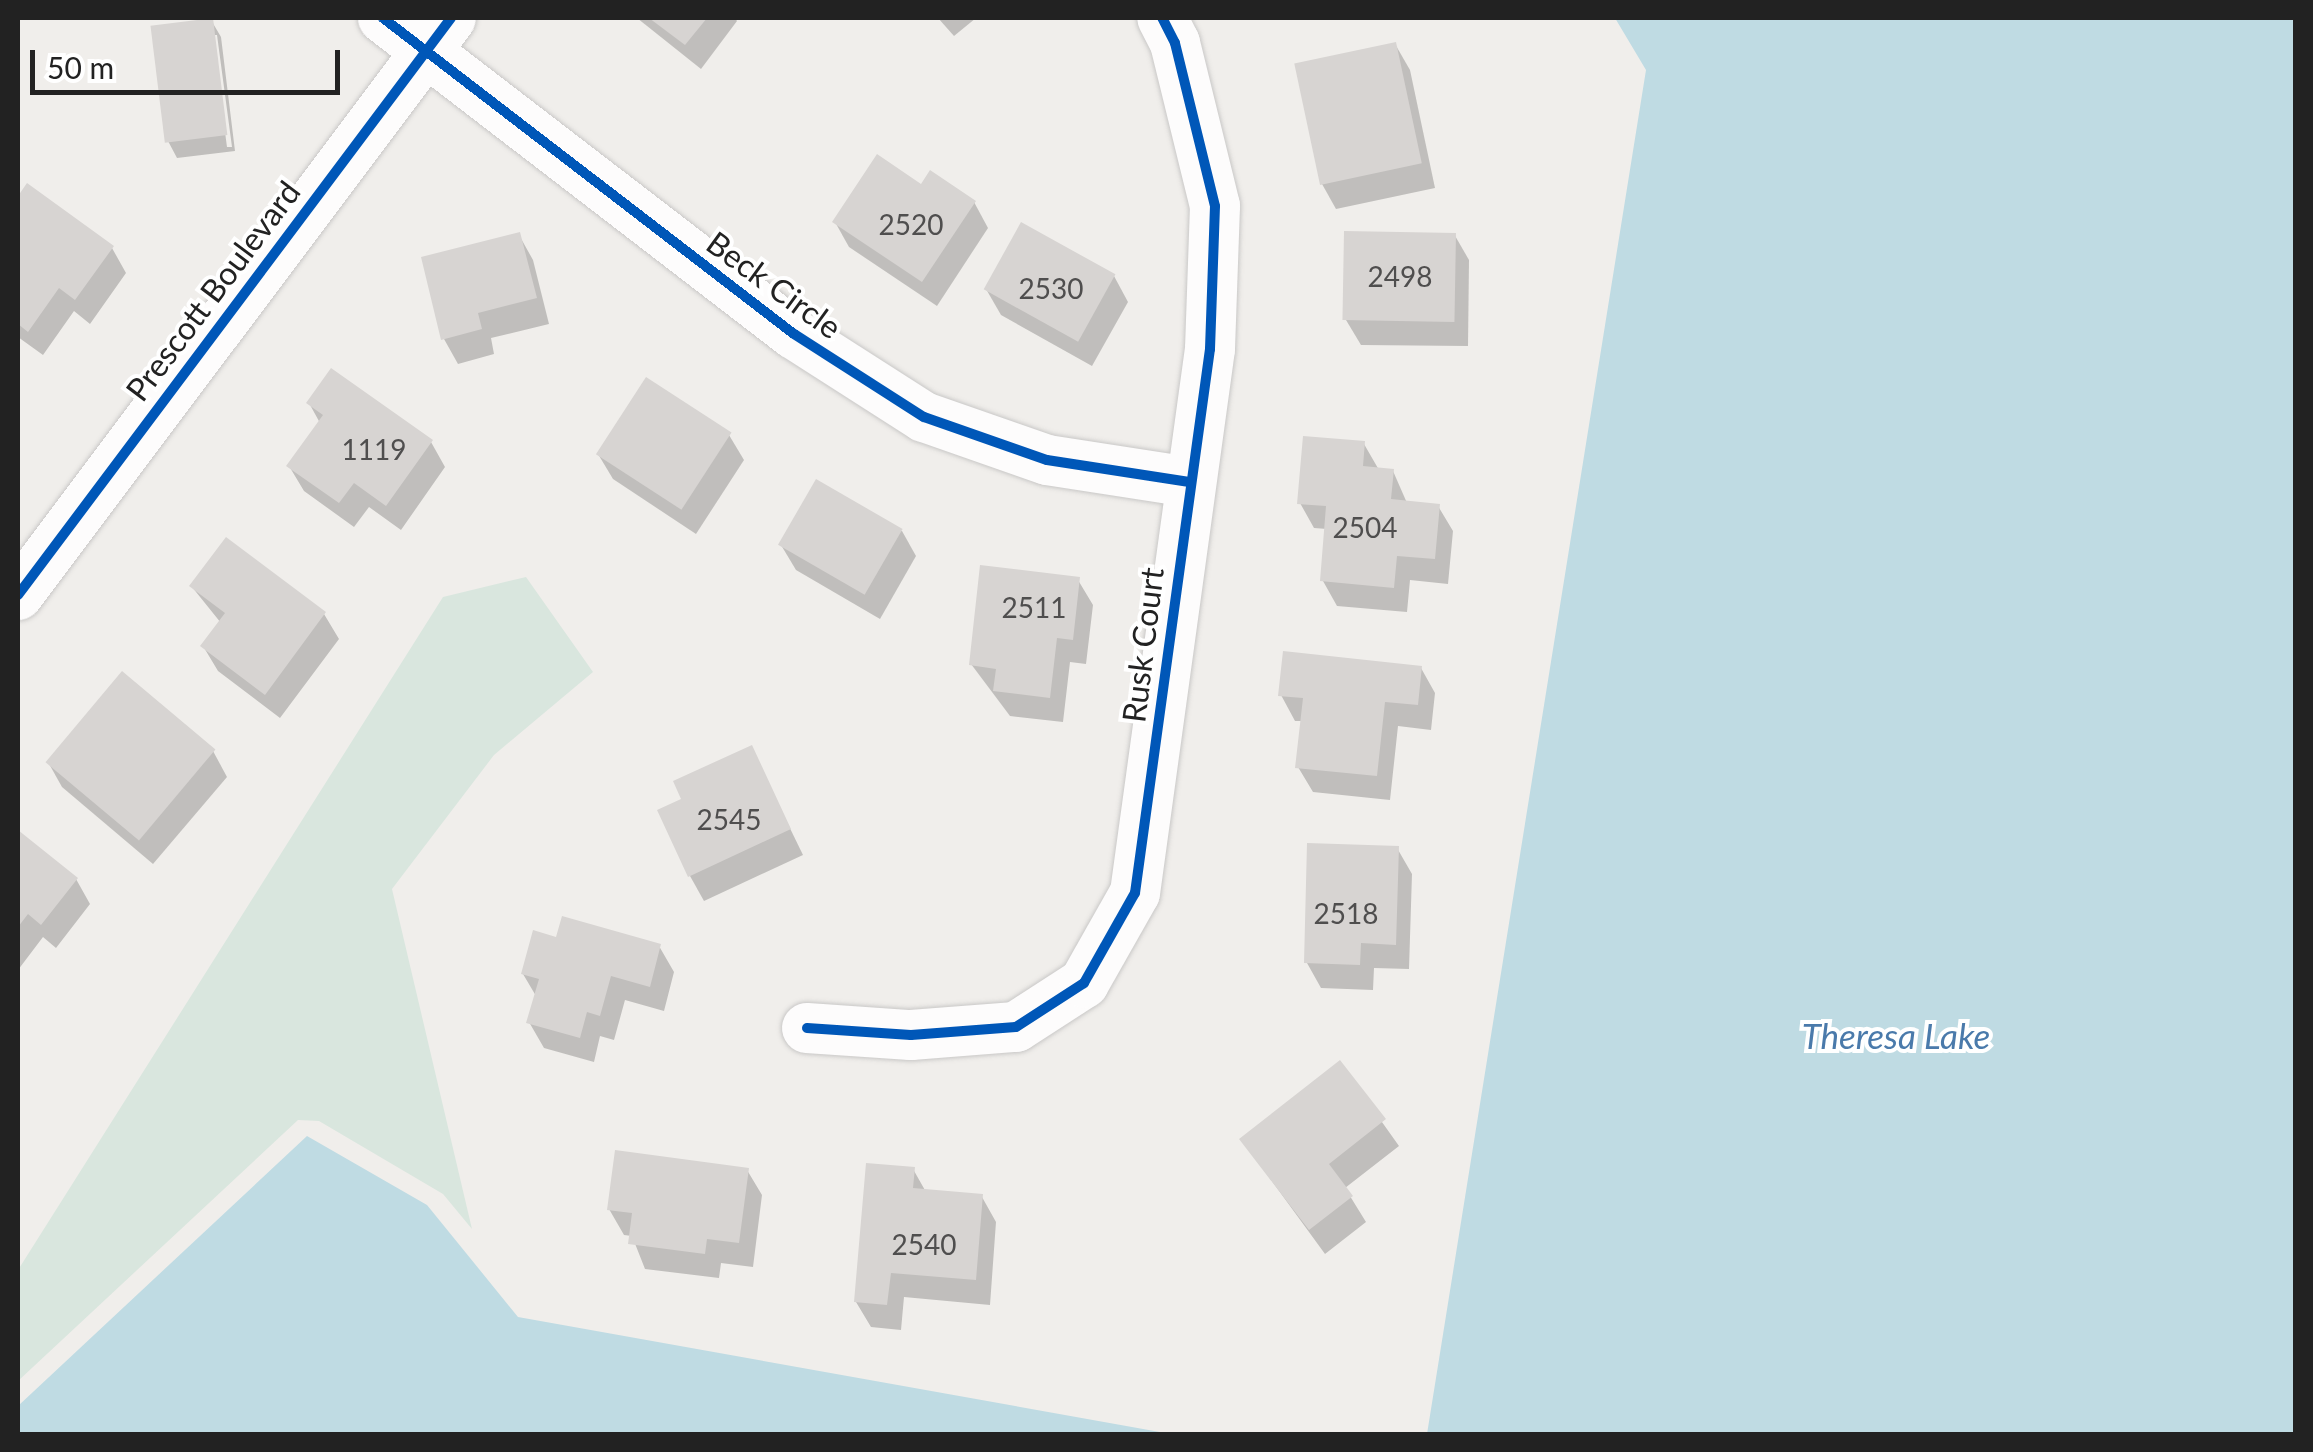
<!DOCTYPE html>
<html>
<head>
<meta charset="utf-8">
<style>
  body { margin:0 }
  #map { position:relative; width:2313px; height:1452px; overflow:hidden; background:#f0eeeb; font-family:Lato,sans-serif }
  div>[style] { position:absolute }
  .wetland>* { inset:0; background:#d9e6de }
  .water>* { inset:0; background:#bfdbe3 }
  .shadow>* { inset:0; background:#0003 }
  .building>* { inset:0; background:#d7d4d2; transform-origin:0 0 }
  .roads { filter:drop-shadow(0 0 2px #c9c8c7) drop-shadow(0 0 2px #c9c8c7) }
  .minor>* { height:50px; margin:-25px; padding:0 25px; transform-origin:25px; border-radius:25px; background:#fdfcfc }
  .cycleway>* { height:10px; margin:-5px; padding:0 5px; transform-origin:5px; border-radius:5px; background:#0057b8 }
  span { translate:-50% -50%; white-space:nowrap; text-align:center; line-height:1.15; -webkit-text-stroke:8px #fff; paint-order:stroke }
  .number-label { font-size:28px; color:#4f4e4e }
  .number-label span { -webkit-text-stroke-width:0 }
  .street-label { font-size:32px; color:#222 }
  .water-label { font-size:35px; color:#4a7aab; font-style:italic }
  .frame { position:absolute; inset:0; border:20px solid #222; pointer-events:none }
  .scale { position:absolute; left:30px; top:50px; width:310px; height:45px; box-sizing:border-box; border:5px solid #222; border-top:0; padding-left:12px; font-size:30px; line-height:35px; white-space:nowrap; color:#222; -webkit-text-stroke:8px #fff; paint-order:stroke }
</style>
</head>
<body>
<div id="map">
  <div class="wetland">
    <div style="clip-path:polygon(526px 577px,593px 672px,494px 755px,392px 889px,472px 1229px,443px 1194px,319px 1121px,298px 1120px,18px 1381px,18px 1270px,443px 597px)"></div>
  </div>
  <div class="water">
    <div style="clip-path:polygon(1615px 18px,2295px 18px,2295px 1434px,1427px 1434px,1646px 70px)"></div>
    <div style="clip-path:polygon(307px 1136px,427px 1205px,518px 1317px,1171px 1434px,18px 1434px,18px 1406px)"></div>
  </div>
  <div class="shadow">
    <div style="clip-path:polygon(637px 18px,735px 18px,737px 21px,701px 69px)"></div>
    <div style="clip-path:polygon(938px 18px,976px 18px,954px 36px)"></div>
    <div style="clip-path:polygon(evenodd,211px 20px,221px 37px,235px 151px,177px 158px,168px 141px,211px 20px,212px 35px,217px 35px,232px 147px,227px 147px,212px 35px)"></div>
    <div style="clip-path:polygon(1395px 44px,1410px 70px,1435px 188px,1336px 209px,1322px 184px)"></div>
    <div style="clip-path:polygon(27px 186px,112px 248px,126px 273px,90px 324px,74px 311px,43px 355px,18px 337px,18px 200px)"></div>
    <div style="clip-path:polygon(922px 187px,974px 202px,988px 228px,937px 306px,849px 247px,835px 222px)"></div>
    <div style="clip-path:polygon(1454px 234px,1469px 260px,1468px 346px,1361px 345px,1346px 320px)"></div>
    <div style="clip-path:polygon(519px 235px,533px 260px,549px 324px,491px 338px,494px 354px,458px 364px,444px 339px)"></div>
    <div style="clip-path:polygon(1114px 276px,1128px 302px,1092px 366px,1001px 315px,986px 289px)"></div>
    <div style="clip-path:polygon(309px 403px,431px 442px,445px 467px,401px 530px,369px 507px,354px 527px,304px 491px,289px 466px,320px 423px)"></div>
    <div style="clip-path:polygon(729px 435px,744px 460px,696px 534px,613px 479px,598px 454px)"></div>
    <div style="clip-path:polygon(1364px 444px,1379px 470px,1393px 471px,1407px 503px,1438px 506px,1453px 531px,1448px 584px,1410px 580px,1407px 612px,1337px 606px,1323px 581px,1327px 529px,1314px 528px,1300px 503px)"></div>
    <div style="clip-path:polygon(902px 531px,916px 556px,880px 619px,796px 570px,781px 545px)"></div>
    <div style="clip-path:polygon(1078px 580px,1093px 605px,1086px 664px,1070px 662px,1063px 722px,1010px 716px,971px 664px)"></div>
    <div style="clip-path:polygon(192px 587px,324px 614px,339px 639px,280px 718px,218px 671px,203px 646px,221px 623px)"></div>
    <div style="clip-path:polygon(1421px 668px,1435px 693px,1431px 730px,1398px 726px,1390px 800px,1313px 792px,1298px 767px,1303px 721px,1295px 721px,1281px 695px)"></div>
    <div style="clip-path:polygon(751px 748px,803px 855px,704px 901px,690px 876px,684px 800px)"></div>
    <div style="clip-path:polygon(213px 751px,227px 777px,153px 864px,62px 787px,48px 762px)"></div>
    <div style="clip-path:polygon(18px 833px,76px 879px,90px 904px,56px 948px,43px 937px,18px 970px)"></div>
    <div style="clip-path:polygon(1397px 848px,1412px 874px,1409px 969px,1374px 968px,1373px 990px,1321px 988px,1307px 963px)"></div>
    <div style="clip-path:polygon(558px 940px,659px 946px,674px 972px,664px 1011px,625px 1000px,614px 1040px,600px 1036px,594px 1062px,544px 1048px,529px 1022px,536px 996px,523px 974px)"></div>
    <div style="clip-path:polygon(1340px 1063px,1399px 1146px,1345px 1188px,1366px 1222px,1325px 1254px,1242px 1140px)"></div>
    <div style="clip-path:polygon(913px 1169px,926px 1192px,982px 1197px,996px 1222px,990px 1305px,904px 1297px,901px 1330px,871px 1327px,856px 1302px)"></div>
    <div style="clip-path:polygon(747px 1170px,762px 1195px,753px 1267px,721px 1263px,719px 1278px,645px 1269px,632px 1236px,624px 1235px,609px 1209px)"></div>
  </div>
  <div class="building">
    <div style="left:213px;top:18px;width:118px;height:63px;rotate:83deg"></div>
    <div style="clip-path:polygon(649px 18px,707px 18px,685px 45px)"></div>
    <div style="left:1396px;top:42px;width:124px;height:104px;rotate:78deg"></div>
    <div style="clip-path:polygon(877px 154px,921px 184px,930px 170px,976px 201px,922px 282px,832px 222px)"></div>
    <div style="clip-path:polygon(27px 183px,114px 246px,75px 300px,59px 288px,28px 332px,18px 324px,18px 196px)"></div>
    <div style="left:1021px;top:222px;width:108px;height:77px;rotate:29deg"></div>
    <div style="left:1344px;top:231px;width:112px;height:89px;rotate:1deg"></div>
    <div style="clip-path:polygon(520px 232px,537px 298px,478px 313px,482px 329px,441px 340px,421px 257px)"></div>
    <div style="clip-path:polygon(331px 368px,433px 440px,386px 506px,354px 483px,339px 503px,286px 466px,323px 415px,306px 403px)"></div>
    <div style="left:646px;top:377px;width:102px;height:92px;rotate:33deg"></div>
    <div style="clip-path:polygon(1303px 436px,1365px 441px,1363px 466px,1394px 469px,1391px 499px,1440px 504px,1435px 559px,1397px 556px,1394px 588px,1320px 581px,1326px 506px,1297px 504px)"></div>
    <div style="left:816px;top:479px;width:100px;height:76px;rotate:30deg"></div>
    <div style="clip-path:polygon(226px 537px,326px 612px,265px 695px,200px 646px,225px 613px,189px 586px)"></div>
    <div style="clip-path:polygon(980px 565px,1080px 577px,1073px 640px,1057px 638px,1050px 698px,993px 691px,996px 669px,969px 665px)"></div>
    <div style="clip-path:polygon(1283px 651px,1422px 666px,1418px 705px,1385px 702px,1377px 776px,1295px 768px,1303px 698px,1278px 696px)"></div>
    <div style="left:122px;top:671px;width:122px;height:119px;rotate:40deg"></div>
    <div style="clip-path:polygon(752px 745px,791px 829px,688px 877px,657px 810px,681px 799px,673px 781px)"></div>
    <div style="clip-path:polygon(18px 830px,78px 878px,41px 925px,28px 914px,18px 927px)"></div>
    <div style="clip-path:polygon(1307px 843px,1399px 846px,1396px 945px,1361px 943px,1360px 965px,1304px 963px)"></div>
    <div style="clip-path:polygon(562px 916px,661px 944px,650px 987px,611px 976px,600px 1016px,587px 1012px,580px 1038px,526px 1023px,539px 979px,521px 974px,533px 930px,556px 937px)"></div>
    <div style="clip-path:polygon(1340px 1060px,1386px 1119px,1329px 1164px,1353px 1196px,1309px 1230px,1239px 1139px)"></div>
    <div style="clip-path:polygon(615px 1150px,749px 1168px,739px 1243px,707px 1239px,705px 1254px,628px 1244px,632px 1213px,607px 1210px)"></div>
    <div style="clip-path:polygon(866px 1163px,915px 1167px,913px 1188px,983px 1194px,976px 1280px,891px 1273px,887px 1305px,854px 1302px)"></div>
  </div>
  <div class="roads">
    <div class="minor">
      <div style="left:383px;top:18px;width:518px;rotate:37.56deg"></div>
      <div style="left:794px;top:334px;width:154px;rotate:32.6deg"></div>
      <div style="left:924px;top:417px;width:130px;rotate:19.3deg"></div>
      <div style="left:1047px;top:460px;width:144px;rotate:8.8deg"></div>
      <div style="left:18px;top:595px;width:721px;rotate:-53.11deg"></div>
      <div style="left:807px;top:1028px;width:104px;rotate:3.9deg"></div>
      <div style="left:911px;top:1035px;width:105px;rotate:-4.4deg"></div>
      <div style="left:1016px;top:1027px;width:81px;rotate:-32.9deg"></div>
      <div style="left:1084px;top:983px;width:103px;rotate:-60.5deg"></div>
      <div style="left:1135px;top:893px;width:549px;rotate:-82.15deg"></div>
      <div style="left:1210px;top:349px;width:143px;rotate:-88deg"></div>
      <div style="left:1215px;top:206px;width:168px;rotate:-103.8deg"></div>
      <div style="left:1175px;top:43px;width:28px;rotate:-117deg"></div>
    </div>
  </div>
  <div class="cycleway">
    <div style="left:383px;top:18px;width:518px;rotate:37.56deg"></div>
    <div style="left:794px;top:334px;width:154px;rotate:32.6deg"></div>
    <div style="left:924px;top:417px;width:130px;rotate:19.3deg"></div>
    <div style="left:1047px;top:460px;width:144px;rotate:8.8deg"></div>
    <div style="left:18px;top:595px;width:721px;rotate:-53.11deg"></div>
    <div style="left:807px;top:1028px;width:104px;rotate:3.9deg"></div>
    <div style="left:911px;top:1035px;width:105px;rotate:-4.4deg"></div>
    <div style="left:1016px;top:1027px;width:81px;rotate:-32.9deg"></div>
    <div style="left:1084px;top:983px;width:103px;rotate:-60.5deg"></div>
    <div style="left:1135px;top:893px;width:549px;rotate:-82.15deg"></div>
    <div style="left:1210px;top:349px;width:143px;rotate:-88deg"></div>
    <div style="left:1215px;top:206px;width:168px;rotate:-103.8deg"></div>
    <div style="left:1175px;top:43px;width:28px;rotate:-117deg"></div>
  </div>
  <div class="number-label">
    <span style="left:911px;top:224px">2520</span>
    <span style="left:1400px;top:276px">2498</span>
    <span style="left:1051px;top:288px">2530</span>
    <span style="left:374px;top:449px">1119</span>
    <span style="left:1365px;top:527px">2504</span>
    <span style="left:1034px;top:607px">2511</span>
    <span style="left:729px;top:819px">2545</span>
    <span style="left:1346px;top:913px">2518</span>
    <span style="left:924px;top:1244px">2540</span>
  </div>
  <div class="street-label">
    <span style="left:774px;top:285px;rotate:36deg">Beck Circle</span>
    <span style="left:213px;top:291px;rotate:-53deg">Prescott Boulevard</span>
    <span style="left:1143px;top:645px;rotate:-83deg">Rusk Court</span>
  </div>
  <div class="water-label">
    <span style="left:1896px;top:1035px">Theresa Lake</span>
  </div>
  <div class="frame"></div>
  <div class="scale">50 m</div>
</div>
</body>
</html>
